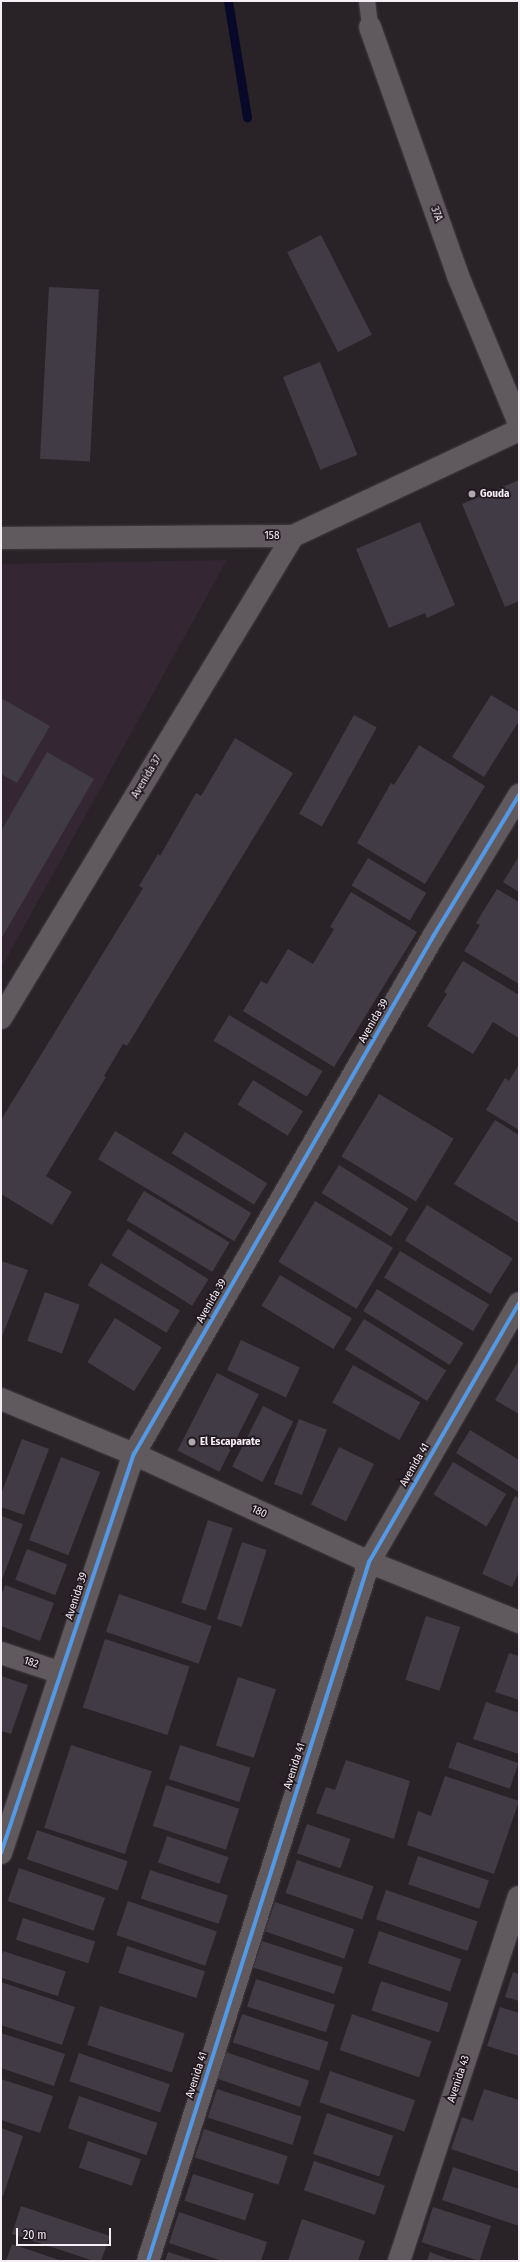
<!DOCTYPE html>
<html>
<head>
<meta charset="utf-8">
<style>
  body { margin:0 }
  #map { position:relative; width:520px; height:2262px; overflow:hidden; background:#292328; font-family:"Fira Sans Condensed",sans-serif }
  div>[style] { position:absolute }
  .built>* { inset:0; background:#342632 }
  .stream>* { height:9px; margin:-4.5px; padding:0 4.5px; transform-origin:4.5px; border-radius:4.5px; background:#080828 }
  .building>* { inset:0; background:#413b45; transform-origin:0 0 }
  .roads { filter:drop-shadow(0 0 1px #423e42) drop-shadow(0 0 1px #423e42) }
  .lane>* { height:16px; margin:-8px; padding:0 8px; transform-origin:8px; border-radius:8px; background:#605a5f }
  .street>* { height:22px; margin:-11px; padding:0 11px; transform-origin:11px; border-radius:11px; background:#605a5f }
  .secondary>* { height:22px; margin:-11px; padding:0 11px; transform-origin:11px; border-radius:11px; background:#605a5f }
  .cycleway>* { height:4px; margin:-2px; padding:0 2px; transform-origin:2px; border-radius:2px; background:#5399e6 }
  .dots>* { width:11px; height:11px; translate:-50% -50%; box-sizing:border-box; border:2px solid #211820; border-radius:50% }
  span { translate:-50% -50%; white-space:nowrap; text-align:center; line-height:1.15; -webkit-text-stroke:3.5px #211820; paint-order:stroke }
  .street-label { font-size:11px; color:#f5eef4 }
  .poi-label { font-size:11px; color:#f5eef4; font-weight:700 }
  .left { translate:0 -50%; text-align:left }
  .frame { position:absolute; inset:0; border:2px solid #f5eef4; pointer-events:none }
  .scale { position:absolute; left:16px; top:2228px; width:95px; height:18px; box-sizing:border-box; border:2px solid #f5eef4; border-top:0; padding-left:5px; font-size:12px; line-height:14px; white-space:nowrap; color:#f5eef4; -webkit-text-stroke:3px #211820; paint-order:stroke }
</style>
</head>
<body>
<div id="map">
  <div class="built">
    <div style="clip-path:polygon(227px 560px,1px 968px,1px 564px)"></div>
  </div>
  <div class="stream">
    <div style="left:228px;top:1px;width:118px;rotate:80.7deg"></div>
  </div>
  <div class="building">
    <div style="left:321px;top:235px;width:112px;height:38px;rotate:63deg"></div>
    <div style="left:49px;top:287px;width:50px;height:172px;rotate:3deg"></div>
    <div style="left:320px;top:362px;width:100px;height:40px;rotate:68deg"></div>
    <div style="clip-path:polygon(519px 480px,519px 601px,505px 607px,462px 504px)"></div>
    <div style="clip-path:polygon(420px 522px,455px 605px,427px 618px,425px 613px,389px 628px,356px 549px)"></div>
    <div style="clip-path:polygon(491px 695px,519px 712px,519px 721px,484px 777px,452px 757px)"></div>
    <div style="clip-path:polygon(1px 698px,50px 726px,17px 783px,1px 774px)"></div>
    <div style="left:354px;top:715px;width:26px;height:113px;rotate:29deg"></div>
    <div style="clip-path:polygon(235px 738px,293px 773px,127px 1046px,123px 1044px,104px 1076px,106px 1077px,46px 1176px,72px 1192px,52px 1225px,1px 1194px,1px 1120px,143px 888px,139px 886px,158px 854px,160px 856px,196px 793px,201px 796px)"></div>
    <div style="clip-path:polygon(419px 745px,485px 786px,425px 884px,357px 843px,391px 783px,394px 785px)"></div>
    <div style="clip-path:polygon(47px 752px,94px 779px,1px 939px,1px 831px)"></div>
    <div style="clip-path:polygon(519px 856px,519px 892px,503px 882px)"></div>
    <div style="left:368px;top:858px;width:68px;height:32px;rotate:31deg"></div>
    <div style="clip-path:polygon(497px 889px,519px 902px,519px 984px,464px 951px,480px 925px,476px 923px)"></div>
    <div style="clip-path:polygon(351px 892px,417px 932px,334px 1067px,243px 1011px,261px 981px,267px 984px,288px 949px,313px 964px,334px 929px,330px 927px)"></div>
    <div style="clip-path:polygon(463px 961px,519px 995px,519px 1038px,493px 1022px,473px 1054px,427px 1026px,447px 994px,444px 992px)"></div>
    <div style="left:229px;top:1015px;width:109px;height:30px;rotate:31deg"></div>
    <div style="clip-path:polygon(519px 1064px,519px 1130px,486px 1110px,505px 1078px,509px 1081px)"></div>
    <div style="left:253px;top:1080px;width:59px;height:29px;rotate:32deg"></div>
    <div style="left:379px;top:1094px;width:87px;height:73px;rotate:31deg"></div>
    <div style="clip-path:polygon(495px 1120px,519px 1135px,519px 1223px,454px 1184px)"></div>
    <div style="left:115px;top:1131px;width:159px;height:33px;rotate:31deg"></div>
    <div style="left:185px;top:1132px;width:97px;height:25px;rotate:32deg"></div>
    <div style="left:339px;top:1165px;width:82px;height:33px;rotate:32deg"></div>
    <div style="left:144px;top:1191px;width:100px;height:34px;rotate:31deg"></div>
    <div style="left:315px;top:1201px;width:91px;height:71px;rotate:31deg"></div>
    <div style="left:427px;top:1205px;width:101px;height:42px;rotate:32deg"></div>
    <div style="left:128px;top:1229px;width:95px;height:31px;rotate:32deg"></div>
    <div style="left:400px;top:1251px;width:104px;height:31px;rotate:31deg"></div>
    <div style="clip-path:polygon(1px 1261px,28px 1270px,1px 1339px)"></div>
    <div style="left:101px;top:1263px;width:92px;height:26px;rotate:31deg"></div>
    <div style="left:280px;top:1275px;width:84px;height:36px;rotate:31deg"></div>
    <div style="left:377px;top:1289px;width:102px;height:26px;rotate:32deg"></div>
    <div style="left:45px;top:1292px;width:37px;height:52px;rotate:20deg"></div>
    <div style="left:115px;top:1318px;width:55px;height:52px;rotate:32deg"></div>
    <div style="left:364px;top:1319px;width:97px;height:36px;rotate:32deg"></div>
    <div style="left:241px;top:1340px;width:65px;height:33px;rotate:25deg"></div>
    <div style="clip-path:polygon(519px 1360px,519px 1414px,495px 1400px)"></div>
    <div style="left:353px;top:1365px;width:77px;height:43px;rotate:29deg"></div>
    <div style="left:217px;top:1373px;width:47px;height:87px;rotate:27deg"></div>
    <div style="left:263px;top:1406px;width:34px;height:68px;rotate:27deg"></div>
    <div style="left:299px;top:1419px;width:30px;height:70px;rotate:21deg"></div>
    <div style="clip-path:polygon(470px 1430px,519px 1460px,519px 1492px,456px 1453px)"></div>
    <div style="clip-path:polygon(22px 1439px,49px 1449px,24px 1515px,1px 1507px,1px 1494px)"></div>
    <div style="left:339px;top:1447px;width:39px;height:64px;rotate:26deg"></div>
    <div style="left:61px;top:1457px;width:42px;height:89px;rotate:21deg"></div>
    <div style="left:453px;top:1462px;width:62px;height:38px;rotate:31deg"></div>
    <div style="clip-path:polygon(515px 1496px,519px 1498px,519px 1572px,512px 1587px,482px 1574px)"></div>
    <div style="clip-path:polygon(1px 1516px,23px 1524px,1px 1582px)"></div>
    <div style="left:208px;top:1520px;width:26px;height:87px;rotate:18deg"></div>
    <div style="left:242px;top:1542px;width:26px;height:81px;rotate:18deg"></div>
    <div style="left:27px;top:1549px;width:43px;height:33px;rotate:21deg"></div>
    <div style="clip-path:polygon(5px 1585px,54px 1603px,40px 1641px,1px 1626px,1px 1596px)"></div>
    <div style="left:119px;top:1594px;width:98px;height:40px;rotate:19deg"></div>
    <div style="left:426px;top:1616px;width:36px;height:67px;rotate:18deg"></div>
    <div style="left:105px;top:1639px;width:89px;height:72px;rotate:18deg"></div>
    <div style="clip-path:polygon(509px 1653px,519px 1656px,519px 1700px,495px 1692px)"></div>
    <div style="clip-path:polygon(1px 1676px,28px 1685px,11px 1734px,1px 1731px)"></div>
    <div style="left:238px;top:1677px;width:40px;height:72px;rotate:18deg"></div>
    <div style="clip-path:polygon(486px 1702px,519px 1713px,519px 1754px,473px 1739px)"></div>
    <div style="left:457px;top:1742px;width:65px;height:27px;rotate:19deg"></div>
    <div style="left:71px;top:1745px;width:85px;height:87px;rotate:18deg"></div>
    <div style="left:180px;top:1745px;width:74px;height:36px;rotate:18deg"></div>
    <div style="clip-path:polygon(346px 1760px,410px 1781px,394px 1839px,316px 1813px,326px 1787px,335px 1790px)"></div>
    <div style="clip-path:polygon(445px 1776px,519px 1801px,494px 1874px,407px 1845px,418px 1811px,431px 1816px)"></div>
    <div style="left:166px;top:1785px;width:77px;height:43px;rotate:18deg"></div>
    <div style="left:307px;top:1824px;width:46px;height:31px;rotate:19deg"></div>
    <div style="left:37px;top:1830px;width:96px;height:31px;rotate:19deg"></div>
    <div style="left:167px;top:1836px;width:65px;height:28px;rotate:19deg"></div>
    <div style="left:418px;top:1856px;width:75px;height:30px;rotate:19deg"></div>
    <div style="left:297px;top:1860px;width:81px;height:35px;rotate:19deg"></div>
    <div style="left:19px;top:1868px;width:91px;height:35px;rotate:19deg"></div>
    <div style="left:150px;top:1870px;width:82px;height:30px;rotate:18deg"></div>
    <div style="left:386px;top:1890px;width:97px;height:31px;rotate:19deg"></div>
    <div style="left:128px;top:1901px;width:94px;height:36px;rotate:19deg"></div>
    <div style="left:275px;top:1902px;width:84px;height:31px;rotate:19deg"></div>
    <div style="left:23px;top:1918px;width:76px;height:23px;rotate:18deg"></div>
    <div style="left:379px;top:1931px;width:87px;height:34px;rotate:19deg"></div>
    <div style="left:262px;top:1941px;width:85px;height:28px;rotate:18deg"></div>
    <div style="left:127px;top:1946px;width:82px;height:28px;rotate:18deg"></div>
    <div style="left:3px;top:1951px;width:66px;height:26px;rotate:18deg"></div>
    <div style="clip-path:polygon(519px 1971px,519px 2001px,505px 1997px,513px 1972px,518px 1974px)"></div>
    <div style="left:256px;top:1979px;width:83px;height:29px;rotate:18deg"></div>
    <div style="left:381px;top:1981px;width:71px;height:31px;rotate:18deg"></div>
    <div style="clip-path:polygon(1px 1982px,75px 2007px,62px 2045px,1px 2025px)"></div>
    <div style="left:100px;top:2006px;width:89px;height:41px;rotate:18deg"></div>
    <div style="clip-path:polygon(500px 2007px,519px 2013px,519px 2056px,487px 2046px)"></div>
    <div style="left:242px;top:2014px;width:91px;height:30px;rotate:18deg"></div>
    <div style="left:352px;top:2014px;width:84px;height:38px;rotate:19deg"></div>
    <div style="clip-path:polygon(1px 2033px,65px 2054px,54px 2086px,1px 2068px)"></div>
    <div style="left:226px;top:2052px;width:88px;height:28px;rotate:19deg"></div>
    <div style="left:79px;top:2053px;width:96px;height:30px;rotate:19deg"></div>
    <div style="left:330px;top:2071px;width:90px;height:33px;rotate:19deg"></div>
    <div style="clip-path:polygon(1px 2079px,53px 2096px,40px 2133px,1px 2120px)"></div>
    <div style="left:217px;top:2089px;width:89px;height:30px;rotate:18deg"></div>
    <div style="clip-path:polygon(484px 2089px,519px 2100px,519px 2172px,451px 2149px,462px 2117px,473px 2121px)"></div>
    <div style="left:79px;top:2096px;width:83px;height:34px;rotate:19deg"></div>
    <div style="left:327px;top:2113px;width:70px;height:43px;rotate:19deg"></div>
    <div style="clip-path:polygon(1px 2128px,23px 2136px,3px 2196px,1px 2196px)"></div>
    <div style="left:204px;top:2129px;width:88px;height:30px;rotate:18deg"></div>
    <div style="left:88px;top:2141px;width:56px;height:28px;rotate:19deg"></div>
    <div style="left:314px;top:2161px;width:75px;height:31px;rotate:19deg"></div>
    <div style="clip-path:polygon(453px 2167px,519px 2189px,519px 2226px,442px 2200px)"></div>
    <div style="left:193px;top:2174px;width:64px;height:28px;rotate:18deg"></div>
    <div style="clip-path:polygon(21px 2206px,110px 2236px,101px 2261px,94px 2261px,12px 2234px)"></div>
    <div style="left:433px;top:2207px;width:61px;height:37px;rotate:18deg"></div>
    <div style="clip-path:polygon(179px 2212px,267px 2242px,261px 2261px,222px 2261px,169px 2243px)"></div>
    <div style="clip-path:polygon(302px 2219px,365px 2241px,358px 2261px,288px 2261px)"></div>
    <div style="clip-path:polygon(12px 2244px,62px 2261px,6px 2261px)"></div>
    <div style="clip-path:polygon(168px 2252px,196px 2261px,165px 2261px)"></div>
    <div style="clip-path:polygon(430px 2252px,454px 2261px,427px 2261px)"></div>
  </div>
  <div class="roads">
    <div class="lane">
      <div style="left:367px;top:1px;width:26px;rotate:83deg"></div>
    </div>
    <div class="street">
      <div style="left:370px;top:27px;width:264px;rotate:70.5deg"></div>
      <div style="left:458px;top:276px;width:159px;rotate:67.5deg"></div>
      <div style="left:1px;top:1018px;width:564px;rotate:-58.79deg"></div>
      <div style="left:1px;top:1399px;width:144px;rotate:22.5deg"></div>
      <div style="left:134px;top:1454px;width:259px;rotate:24.7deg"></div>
      <div style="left:369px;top:1562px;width:162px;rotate:21.8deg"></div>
      <div style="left:1px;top:1653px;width:63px;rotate:18.4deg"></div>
      <div style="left:1px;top:1853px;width:421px;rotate:-71.6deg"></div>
      <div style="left:134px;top:1454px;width:599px;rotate:-59.97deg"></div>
      <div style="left:434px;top:935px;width:164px;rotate:-58.7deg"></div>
      <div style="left:148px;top:2261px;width:733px;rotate:-72.45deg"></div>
      <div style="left:369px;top:1562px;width:299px;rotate:-59.9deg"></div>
      <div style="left:399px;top:2261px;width:383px;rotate:-71.8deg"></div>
    </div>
    <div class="secondary">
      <div style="left:1px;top:538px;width:292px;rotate:-0.4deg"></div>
      <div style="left:293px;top:536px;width:250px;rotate:-25.1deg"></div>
    </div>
  </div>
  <div class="cycleway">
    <div style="left:1px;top:1853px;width:421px;rotate:-71.6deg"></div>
    <div style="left:134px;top:1454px;width:599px;rotate:-59.97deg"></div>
    <div style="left:434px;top:935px;width:164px;rotate:-58.7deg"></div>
    <div style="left:148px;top:2261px;width:733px;rotate:-72.45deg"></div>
    <div style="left:369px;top:1562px;width:299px;rotate:-59.9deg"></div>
  </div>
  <div class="dots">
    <div style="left:472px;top:494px;background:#aea7ad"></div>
    <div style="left:192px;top:1442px;background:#aea7ad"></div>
  </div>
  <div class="street-label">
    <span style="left:436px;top:214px;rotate:70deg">37A</span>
    <span style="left:272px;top:536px">158</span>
    <span style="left:147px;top:777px;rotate:-59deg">Avenida 37</span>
    <span style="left:374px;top:1021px;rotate:-60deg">Avenida 39</span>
    <span style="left:212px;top:1301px;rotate:-60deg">Avenida 39</span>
    <span style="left:415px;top:1465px;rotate:-60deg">Avenida 41</span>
    <span style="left:259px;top:1512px;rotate:25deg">180</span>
    <span style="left:77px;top:1596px;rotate:-72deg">Avenida 39</span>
    <span style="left:31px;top:1663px;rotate:18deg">182</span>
    <span style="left:295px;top:1766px;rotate:-72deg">Avenida 41</span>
    <span style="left:197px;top:2075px;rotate:-72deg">Avenida 41</span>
    <span style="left:459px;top:2079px;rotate:-72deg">Avenida 43</span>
  </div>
  <div class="poi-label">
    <span class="left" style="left:480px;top:494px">Gouda</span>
    <span class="left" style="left:200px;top:1442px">El Escaparate</span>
  </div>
  <div class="frame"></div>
  <div class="scale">20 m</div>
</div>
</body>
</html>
